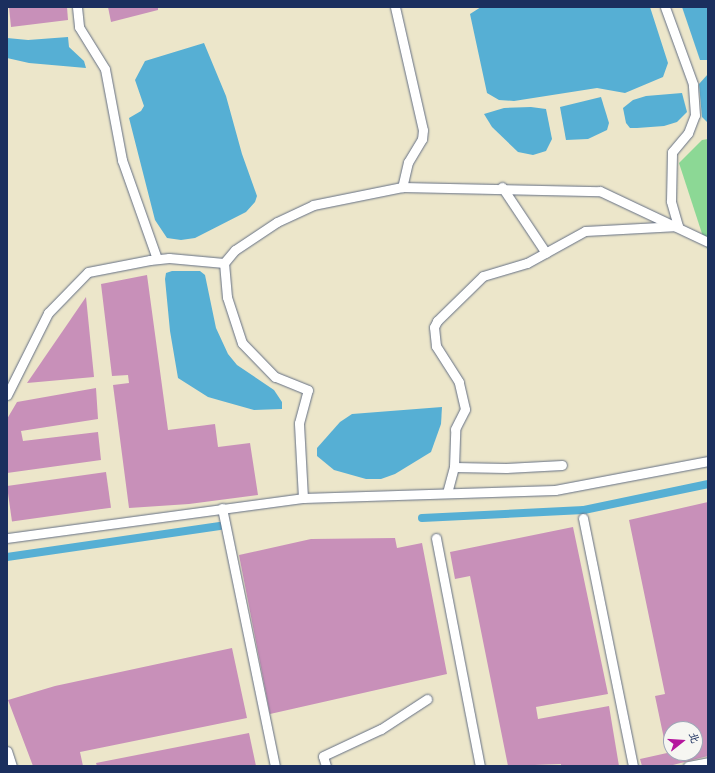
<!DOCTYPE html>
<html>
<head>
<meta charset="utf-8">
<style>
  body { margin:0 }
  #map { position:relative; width:715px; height:773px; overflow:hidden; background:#ece6ca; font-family:"Shantell Sans","LXGW WenKai TC",sans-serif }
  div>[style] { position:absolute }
  .green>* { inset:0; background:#8cd895 }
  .water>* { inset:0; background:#56afd4 }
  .canal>* { height:8px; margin:-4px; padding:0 4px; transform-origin:4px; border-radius:4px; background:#56afd4 }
  .building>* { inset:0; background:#c890b9; transform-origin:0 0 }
  .roads { filter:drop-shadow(0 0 1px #646f84) drop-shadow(0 0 1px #646f84) }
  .minor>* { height:9px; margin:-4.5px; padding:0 4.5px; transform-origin:4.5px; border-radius:4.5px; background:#fff }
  span { translate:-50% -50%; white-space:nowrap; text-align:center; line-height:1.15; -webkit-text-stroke:4px #f6f6f2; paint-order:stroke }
  .frame { position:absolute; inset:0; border:8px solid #1b2f5e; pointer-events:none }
  .north { position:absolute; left:663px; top:721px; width:40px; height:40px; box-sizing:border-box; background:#f6f6f2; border:1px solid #9ea6b7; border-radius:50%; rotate:73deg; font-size:11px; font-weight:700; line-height:16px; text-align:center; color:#1b2f5e }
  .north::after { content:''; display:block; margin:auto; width:14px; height:18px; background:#b5179e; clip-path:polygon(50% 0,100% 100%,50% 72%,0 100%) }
</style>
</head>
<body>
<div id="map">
  <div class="green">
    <div style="clip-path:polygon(708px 139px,708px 252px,679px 163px,702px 140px)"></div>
  </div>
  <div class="water">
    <div style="clip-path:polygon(481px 7px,650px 7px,668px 63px,663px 77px,625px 93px,597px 88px,514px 101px,499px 100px,487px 93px,470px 14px)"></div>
    <div style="clip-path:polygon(682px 7px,708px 7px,708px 60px,700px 60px)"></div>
    <div style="clip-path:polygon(68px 37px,69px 47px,84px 61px,86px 68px,29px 63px,7px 58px,7px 38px,28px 40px)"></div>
    <div style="clip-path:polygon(204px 43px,226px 96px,242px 154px,257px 196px,255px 202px,246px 212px,195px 238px,181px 240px,167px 238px,155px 220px,129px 118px,141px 111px,144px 106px,135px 80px,145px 61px)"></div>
    <div style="clip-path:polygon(708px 74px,708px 123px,702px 117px,699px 84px)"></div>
    <div style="clip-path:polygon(682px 93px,687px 112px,677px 122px,664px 126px,637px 128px,630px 128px,626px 123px,623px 108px,633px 100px,646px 96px)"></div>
    <div style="clip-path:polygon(601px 97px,609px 123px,607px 130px,588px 139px,566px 140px,560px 107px)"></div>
    <div style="clip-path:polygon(531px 107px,546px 109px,552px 139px,546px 151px,533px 155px,518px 152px,492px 127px,484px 114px,504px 108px)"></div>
    <div style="clip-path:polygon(172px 271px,200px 271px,205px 275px,216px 328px,228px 354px,237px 365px,274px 390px,282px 402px,282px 409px,254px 410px,222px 401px,208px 397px,178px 378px,170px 331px,165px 279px,166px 273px)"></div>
    <div style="clip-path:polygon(442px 407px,441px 424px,431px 452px,395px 474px,381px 479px,366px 479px,334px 470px,317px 456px,317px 448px,340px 422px,352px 414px)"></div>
  </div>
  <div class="canal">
    <div style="left:422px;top:518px;width:162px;rotate:-2.8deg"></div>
    <div style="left:584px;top:510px;width:127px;rotate:-11.8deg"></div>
    <div style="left:7px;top:557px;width:215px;rotate:-8.3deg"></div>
  </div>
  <div class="building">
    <div style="clip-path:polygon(9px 7px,67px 7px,68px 20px,11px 27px)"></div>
    <div style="clip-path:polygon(108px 7px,158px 7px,158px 10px,111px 22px)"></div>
    <div style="clip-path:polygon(147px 275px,168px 430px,215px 424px,218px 447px,250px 443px,258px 495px,189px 504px,129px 508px,113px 385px,129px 383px,128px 375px,112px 376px,101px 284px)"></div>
    <div style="clip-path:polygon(86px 297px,94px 377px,27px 383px)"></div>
    <div style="clip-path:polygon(96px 388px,98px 419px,21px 431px,23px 441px,98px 432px,101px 460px,7px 473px,7px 419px,17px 402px)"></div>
    <div style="left:106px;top:472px;width:36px;height:100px;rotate:82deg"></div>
    <div style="clip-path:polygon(evenodd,708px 502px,708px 756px,669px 766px,642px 766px,640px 759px,667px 753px,655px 696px,665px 694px,629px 520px,708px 502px,671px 729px,695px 729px,695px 753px,671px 753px,671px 729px)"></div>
    <div style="clip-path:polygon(573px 527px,608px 694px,536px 707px,538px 719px,609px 706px,619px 766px,561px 766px,561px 764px,508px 766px,470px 576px,455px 579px,450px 552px)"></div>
    <div style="clip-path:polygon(395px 538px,397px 548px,422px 543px,447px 674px,270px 714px,239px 555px,311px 539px)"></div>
    <div style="clip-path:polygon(232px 648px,247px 718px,80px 752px,83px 766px,33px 766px,8px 700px,55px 686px)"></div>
    <div style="clip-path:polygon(249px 733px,256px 766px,97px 766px,96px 763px)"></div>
  </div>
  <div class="roads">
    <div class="minor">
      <div style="left:77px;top:7px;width:20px;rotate:84deg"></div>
      <div style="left:79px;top:27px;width:49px;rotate:58.2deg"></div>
      <div style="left:105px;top:69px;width:93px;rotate:79.4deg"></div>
      <div style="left:122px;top:160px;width:105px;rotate:70.5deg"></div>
      <div style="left:395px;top:7px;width:126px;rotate:77.2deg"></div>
      <div style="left:423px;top:130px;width:9px;rotate:96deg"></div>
      <div style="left:422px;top:139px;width:27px;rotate:121deg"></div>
      <div style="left:408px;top:162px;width:26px;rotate:103deg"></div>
      <div style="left:502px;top:187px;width:79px;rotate:56.3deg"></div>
      <div style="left:7px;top:395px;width:92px;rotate:-63.4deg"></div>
      <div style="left:48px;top:313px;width:57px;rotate:-45.7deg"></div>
      <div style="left:88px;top:272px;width:63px;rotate:-11deg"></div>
      <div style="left:150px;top:260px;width:19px;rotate:-6deg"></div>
      <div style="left:169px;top:258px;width:55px;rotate:5.2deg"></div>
      <div style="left:454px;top:467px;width:52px;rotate:1.1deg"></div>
      <div style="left:506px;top:468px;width:56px;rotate:-3.1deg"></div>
      <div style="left:447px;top:493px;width:27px;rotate:-75deg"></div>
      <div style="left:454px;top:467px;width:38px;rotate:-88deg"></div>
      <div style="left:455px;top:429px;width:22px;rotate:-63deg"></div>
      <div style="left:465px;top:409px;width:28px;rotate:-103deg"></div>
      <div style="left:459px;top:382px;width:43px;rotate:-122.6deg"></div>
      <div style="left:436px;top:346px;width:19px;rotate:-96deg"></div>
      <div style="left:434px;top:327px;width:7px;rotate:-63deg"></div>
      <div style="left:437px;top:321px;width:64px;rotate:-44.4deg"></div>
      <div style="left:483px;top:276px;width:46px;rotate:-16.5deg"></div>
      <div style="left:527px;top:263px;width:66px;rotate:-28.9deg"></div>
      <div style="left:585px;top:231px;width:93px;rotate:-3.1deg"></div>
      <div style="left:678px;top:226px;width:26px;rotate:-106deg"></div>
      <div style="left:671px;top:201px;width:49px;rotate:-88.8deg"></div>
      <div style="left:672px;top:152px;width:25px;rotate:-50deg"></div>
      <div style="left:688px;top:133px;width:19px;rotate:-69deg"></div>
      <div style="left:695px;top:115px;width:31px;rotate:-94deg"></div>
      <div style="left:693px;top:84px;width:82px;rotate:-110deg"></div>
      <div style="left:303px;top:498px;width:75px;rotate:-93.1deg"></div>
      <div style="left:299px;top:423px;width:34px;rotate:-75deg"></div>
      <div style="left:308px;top:390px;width:35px;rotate:-158deg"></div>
      <div style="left:275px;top:377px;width:47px;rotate:-134.1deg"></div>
      <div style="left:242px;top:343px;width:48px;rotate:-108.1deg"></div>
      <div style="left:227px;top:297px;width:34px;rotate:-95deg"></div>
      <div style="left:224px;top:263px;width:17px;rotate:-50deg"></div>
      <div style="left:235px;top:250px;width:50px;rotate:-33.7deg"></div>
      <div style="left:277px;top:222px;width:40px;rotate:-25deg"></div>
      <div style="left:313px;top:205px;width:91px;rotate:-11.4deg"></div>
      <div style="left:402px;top:187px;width:198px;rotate:1.2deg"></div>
      <div style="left:600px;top:191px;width:119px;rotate:25.3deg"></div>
      <div style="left:222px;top:508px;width:263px;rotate:78.4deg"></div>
      <div style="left:583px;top:518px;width:253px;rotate:78.6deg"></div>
      <div style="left:7px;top:538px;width:299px;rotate:-7.7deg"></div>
      <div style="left:303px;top:498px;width:252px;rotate:-1.8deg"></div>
      <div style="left:555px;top:490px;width:156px;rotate:-10.7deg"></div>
      <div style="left:436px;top:538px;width:232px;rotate:79.1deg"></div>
      <div style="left:7px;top:751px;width:16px;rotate:72deg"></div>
      <div style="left:326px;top:766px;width:10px;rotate:-107deg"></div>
      <div style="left:323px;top:756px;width:64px;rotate:-25deg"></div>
      <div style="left:381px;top:729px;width:55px;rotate:-33.1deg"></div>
      <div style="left:688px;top:766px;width:20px;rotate:-11deg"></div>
    </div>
  </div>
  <div class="frame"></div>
  <div class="north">北</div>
</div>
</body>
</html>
